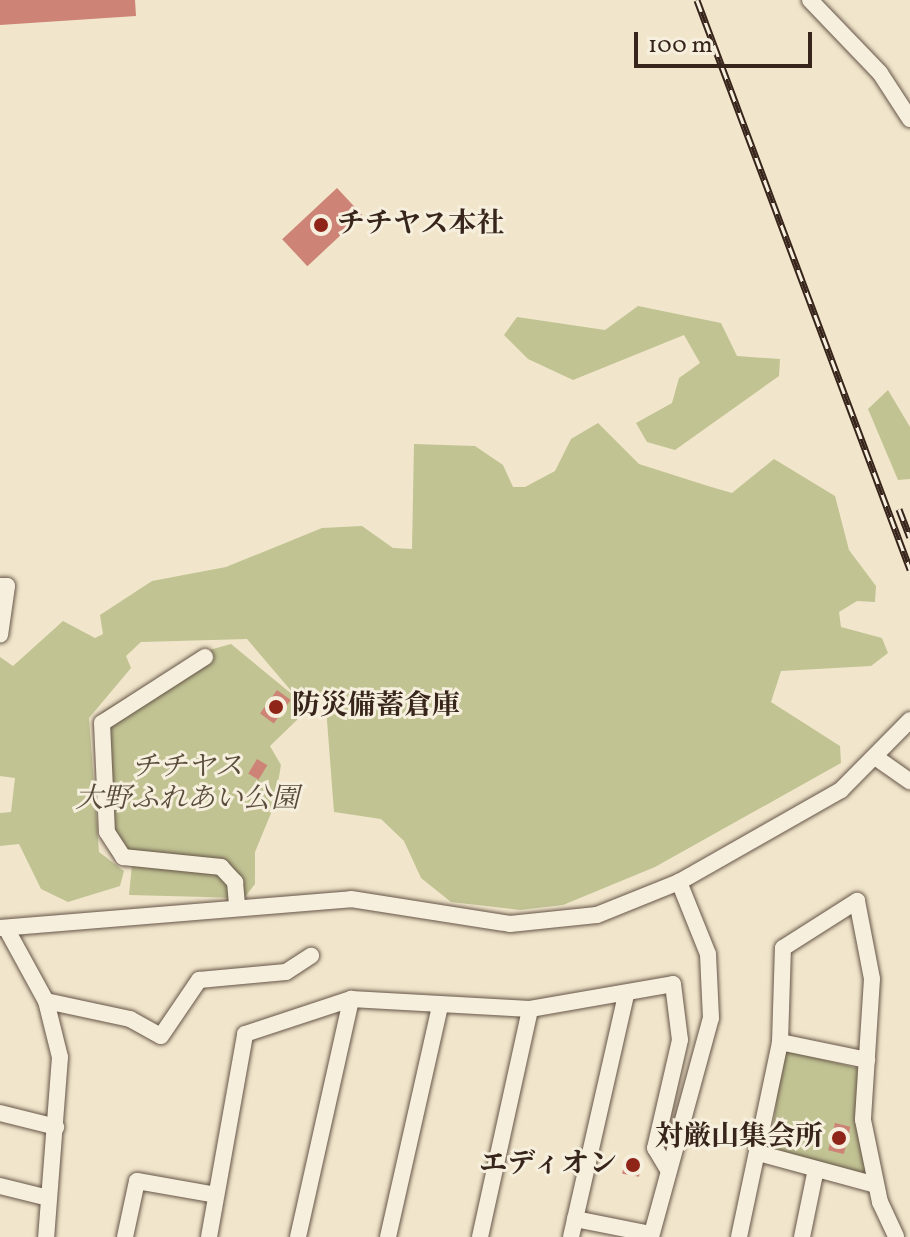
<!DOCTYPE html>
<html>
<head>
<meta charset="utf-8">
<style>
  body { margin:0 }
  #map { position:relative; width:910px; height:1237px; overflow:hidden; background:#f1e6cb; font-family:Vollkorn,"Noto Serif JP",serif }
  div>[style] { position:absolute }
  .green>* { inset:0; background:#c1c393 }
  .building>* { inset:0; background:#cd8375; transform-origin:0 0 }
  .roads { filter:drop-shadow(0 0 2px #665548) drop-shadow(0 0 2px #665548) }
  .minor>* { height:16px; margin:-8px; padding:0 8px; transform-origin:8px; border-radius:8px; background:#f6efdd }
  .rail>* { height:7px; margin-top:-3.5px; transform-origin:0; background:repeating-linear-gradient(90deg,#f6efdd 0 12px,#37251c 0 24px); box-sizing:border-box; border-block:2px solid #37251c }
  .dots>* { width:22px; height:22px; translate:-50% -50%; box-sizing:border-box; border:4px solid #f6efdd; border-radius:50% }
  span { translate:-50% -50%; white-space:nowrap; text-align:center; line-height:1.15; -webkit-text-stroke:6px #f6efdd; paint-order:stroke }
  .poi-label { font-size:28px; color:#37251c; font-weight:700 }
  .left { translate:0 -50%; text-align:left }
  .right { translate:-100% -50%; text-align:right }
  .park-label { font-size:28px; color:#5a4c3a; font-style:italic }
  .scale { position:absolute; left:634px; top:32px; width:178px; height:36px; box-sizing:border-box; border:4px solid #37251c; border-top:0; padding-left:10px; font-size:24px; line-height:28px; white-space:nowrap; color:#37251c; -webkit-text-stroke:6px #f6efdd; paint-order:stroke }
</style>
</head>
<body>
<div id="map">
  <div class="green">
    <div style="clip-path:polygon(638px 306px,721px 323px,737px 356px,780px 359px,779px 376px,675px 450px,647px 442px,636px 423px,672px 403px,679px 378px,700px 363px,684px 335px,573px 380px,528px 359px,504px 335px,517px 317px,605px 330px)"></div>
    <div style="clip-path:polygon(888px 390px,910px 427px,910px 479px,898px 480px,868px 409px)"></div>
    <div style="clip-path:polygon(598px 423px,639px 464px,708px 486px,732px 493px,774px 459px,835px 496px,849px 550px,876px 586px,875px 602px,857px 601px,839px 612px,841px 627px,882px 638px,888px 653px,871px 666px,781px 671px,771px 702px,840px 746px,841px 763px,655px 867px,563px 905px,520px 910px,451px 902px,421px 878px,404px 841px,381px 819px,334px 812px,325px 694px,302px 702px,299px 718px,270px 746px,281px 765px,274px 806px,255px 852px,255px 884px,244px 898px,129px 895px,132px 865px,111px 855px,102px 833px,102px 712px,202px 652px,231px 644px,299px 700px,247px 639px,141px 642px,126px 656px,131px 668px,89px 718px,99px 852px,124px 871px,120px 886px,68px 902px,41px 889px,19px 844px,0 846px,0 813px,11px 812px,15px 778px,0 776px,0 657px,13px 666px,63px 621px,95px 638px,103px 634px,100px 615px,152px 581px,226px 567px,322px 528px,362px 526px,393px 548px,412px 549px,414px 444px,475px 446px,503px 465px,513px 487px,525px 487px,555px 471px,571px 439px)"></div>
    <div style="clip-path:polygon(783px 1050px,857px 1068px,867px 1169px,861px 1176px,770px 1150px)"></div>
  </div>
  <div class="building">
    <div style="clip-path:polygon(0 0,135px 0,136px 16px,0 25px)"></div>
    <div style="left:337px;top:188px;width:37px;height:75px;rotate:47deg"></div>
    <div style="left:277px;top:690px;width:17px;height:29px;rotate:36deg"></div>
    <div style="left:257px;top:759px;width:12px;height:17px;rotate:31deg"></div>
    <div style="left:835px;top:1123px;width:16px;height:28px;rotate:14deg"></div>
    <div style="left:625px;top:1158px;width:17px;height:16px;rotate:10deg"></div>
  </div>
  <div class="roads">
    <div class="minor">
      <div style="left:810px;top:0;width:101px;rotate:46.2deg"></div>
      <div style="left:880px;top:73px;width:55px;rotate:56.9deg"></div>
      <div style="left:0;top:586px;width:7px"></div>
      <div style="left:7px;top:586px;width:49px;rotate:98.1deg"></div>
      <div style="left:205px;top:657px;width:122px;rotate:147.3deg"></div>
      <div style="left:102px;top:723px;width:109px;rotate:87.4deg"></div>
      <div style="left:107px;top:832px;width:30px;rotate:57deg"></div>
      <div style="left:123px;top:857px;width:99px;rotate:5.8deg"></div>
      <div style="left:221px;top:867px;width:21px;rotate:47deg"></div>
      <div style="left:235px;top:882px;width:24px;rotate:85deg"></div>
      <div style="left:878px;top:759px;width:39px;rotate:35deg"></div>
      <div style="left:0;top:928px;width:352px;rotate:-4.7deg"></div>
      <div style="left:351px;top:899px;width:161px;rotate:8.9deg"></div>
      <div style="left:510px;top:924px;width:87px;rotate:-5.9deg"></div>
      <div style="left:597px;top:915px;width:88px;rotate:-21.9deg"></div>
      <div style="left:679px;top:882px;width:186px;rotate:-29.6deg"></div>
      <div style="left:841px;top:790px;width:98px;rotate:-45.4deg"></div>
      <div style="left:6px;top:928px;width:83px;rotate:61.3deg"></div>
      <div style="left:46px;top:1001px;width:58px;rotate:76deg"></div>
      <div style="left:60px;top:1057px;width:181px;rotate:94.4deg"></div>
      <div style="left:46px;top:1001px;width:86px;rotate:12.1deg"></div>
      <div style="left:130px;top:1019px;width:35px;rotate:29deg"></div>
      <div style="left:161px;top:1036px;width:68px;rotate:-55.8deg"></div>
      <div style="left:199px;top:980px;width:87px;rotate:-5.3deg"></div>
      <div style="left:286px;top:972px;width:30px;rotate:-33deg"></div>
      <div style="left:780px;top:1042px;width:89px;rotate:11.7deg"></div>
      <div style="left:0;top:1113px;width:58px;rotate:14deg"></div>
      <div style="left:758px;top:1153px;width:122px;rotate:15.2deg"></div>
      <div style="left:0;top:1186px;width:50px;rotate:13.8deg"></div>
      <div style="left:575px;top:1219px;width:77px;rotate:11.2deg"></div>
      <div style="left:125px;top:1237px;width:57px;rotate:-77.9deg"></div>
      <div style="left:137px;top:1181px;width:80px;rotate:10deg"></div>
      <div style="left:209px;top:1237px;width:206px;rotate:-79.9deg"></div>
      <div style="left:245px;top:1034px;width:112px;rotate:-18.3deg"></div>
      <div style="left:351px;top:999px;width:179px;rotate:3.2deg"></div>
      <div style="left:530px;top:1009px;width:145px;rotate:-9.9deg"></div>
      <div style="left:673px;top:984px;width:56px;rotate:82.9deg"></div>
      <div style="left:680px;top:1040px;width:111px;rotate:103deg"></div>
      <div style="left:655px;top:1148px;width:26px;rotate:59deg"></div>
      <div style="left:298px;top:1237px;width:244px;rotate:-77.4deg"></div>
      <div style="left:388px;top:1237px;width:237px;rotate:-77.3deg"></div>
      <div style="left:480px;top:1237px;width:233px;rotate:-77.6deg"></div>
      <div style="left:571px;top:1237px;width:248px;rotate:-77.2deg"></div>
      <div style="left:651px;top:1237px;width:227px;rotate:-74.7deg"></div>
      <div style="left:711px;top:1018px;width:64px;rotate:-92.7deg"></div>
      <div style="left:708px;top:954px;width:78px;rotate:-111.9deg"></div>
      <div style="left:739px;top:1237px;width:199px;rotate:-78.1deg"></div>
      <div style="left:780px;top:1042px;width:94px;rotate:-88.2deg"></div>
      <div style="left:783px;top:948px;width:88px;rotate:-32.4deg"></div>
      <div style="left:857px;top:901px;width:79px;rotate:79.1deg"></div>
      <div style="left:872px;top:979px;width:141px;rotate:93.7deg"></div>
      <div style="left:863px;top:1120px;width:84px;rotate:78.3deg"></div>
      <div style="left:880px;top:1202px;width:38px;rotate:65deg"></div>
      <div style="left:802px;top:1237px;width:69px;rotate:-78.4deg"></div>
    </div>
  </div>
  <div class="rail">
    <div style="left:697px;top:0;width:608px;rotate:69.48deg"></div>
    <div style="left:899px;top:509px;width:30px;rotate:69deg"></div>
  </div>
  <div class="dots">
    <div style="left:321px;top:225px;background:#8f2418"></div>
    <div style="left:276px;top:707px;background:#8f2418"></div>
    <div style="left:839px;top:1138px;background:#8f2418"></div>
    <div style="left:633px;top:1165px;background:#8f2418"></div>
  </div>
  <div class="poi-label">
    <span class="left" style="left:337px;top:225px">チチヤス本社</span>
    <span class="left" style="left:292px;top:707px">防災備蓄倉庫</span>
    <span class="right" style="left:823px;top:1138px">対厳山集会所</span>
    <span class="right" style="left:617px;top:1165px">エディオン</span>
  </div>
  <div class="park-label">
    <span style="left:187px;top:784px">チチヤス<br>大野ふれあい公園</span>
  </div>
  <div class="scale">100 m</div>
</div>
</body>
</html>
